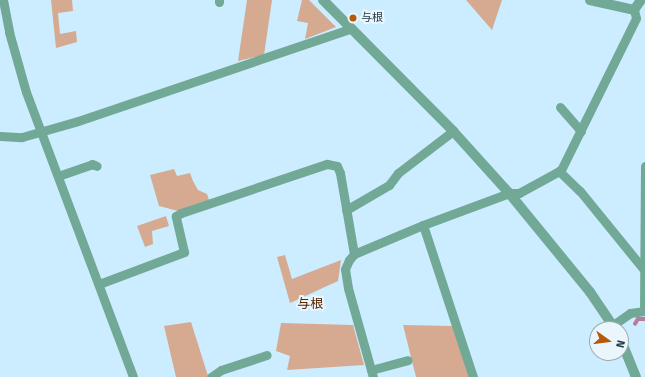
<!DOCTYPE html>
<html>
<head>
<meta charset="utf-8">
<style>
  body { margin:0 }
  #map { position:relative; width:645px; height:377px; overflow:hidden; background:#ccedff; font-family:"Fira Sans","Noto Sans JP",sans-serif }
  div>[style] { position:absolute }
  .green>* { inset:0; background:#d5aa91 }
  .stream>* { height:3.5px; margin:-1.75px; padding:0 1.75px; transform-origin:1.75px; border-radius:1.75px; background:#b97c97 }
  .minor>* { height:9px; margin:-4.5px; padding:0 4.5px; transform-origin:4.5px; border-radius:4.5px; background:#72a996 }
  .tertiary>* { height:10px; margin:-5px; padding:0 5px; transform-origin:5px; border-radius:5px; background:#72a996 }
  .dots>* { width:11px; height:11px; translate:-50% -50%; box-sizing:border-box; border:2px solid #ebf6fc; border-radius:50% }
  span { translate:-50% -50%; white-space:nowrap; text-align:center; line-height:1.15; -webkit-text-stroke:4px #ebf6fc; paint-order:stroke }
  .poi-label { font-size:11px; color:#233a46 }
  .left { translate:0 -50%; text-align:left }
  .quarter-label { font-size:13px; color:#522504 }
  .north { position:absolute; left:589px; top:321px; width:40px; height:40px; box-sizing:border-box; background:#ebf6fc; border:1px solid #9babb3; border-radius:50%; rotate:104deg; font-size:11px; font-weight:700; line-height:16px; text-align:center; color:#233a46 }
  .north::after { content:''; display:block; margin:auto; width:14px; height:18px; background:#b7590b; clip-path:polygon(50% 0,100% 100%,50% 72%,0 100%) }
</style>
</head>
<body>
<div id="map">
  <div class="green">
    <div style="clip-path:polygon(51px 0,72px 0,73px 11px,58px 13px,60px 34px,76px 31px,77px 42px,56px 48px)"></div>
    <div style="clip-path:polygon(247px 0,272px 0,264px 55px,238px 61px)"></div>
    <div style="clip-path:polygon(302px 0,309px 0,336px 27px,305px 39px,308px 23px,297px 21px)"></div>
    <div style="clip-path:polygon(466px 0,502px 0,492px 30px)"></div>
    <div style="clip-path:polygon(174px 169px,177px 176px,190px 173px,193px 181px,198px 190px,207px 194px,209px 200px,178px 211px,159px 206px,150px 175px)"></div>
    <div style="clip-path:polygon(166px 216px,169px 226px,152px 231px,153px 244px,145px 247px,137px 226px)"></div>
    <div style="clip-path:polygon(285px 255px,292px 279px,341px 260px,338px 281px,290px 303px,277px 257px)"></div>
    <div style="clip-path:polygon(191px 322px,208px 376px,207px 377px,176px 377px,164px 326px)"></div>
    <div style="clip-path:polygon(281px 323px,353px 325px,364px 365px,287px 370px,290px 356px,276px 351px)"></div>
    <div style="clip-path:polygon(403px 325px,453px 326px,470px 377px,416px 377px)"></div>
  </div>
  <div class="stream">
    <div style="left:635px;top:324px;width:6px;rotate:-59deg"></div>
    <div style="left:638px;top:319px;width:7px"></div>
  </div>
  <div class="minor">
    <div style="left:3px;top:0;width:33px;rotate:79deg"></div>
    <div style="left:9px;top:32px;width:62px;rotate:74.2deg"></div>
    <div style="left:26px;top:92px;width:304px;rotate:69.4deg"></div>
    <div style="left:219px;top:2px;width:2px;rotate:-90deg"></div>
    <div style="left:560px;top:107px;width:32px;rotate:49deg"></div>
    <div style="left:0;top:136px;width:22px;rotate:3deg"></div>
    <div style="left:22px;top:137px;width:58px;rotate:-15.9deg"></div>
    <div style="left:78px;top:121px;width:289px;rotate:-18.7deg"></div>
    <div style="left:559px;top:171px;width:29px;rotate:44deg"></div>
    <div style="left:580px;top:191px;width:103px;rotate:50.9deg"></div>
    <div style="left:58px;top:176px;width:36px;rotate:-19deg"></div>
    <div style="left:92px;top:164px;width:5px;rotate:22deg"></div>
    <div style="left:346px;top:210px;width:50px;rotate:-30.2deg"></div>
    <div style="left:389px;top:185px;width:15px;rotate:-53deg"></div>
    <div style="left:398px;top:173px;width:69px;rotate:-37.4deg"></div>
    <div style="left:423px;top:225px;width:160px;rotate:71.8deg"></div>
    <div style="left:99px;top:284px;width:91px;rotate:-20.6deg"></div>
    <div style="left:184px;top:252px;width:37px;rotate:-103deg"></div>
    <div style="left:176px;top:216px;width:6px;rotate:-31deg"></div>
    <div style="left:181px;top:213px;width:154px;rotate:-18.6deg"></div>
    <div style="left:327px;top:164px;width:10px;rotate:11deg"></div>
    <div style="left:337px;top:166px;width:8px;rotate:67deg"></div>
    <div style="left:340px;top:173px;width:82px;rotate:80.2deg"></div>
    <div style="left:644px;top:311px;width:145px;rotate:-89.6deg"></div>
    <div style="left:613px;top:325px;width:21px;rotate:-35deg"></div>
    <div style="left:630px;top:313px;width:15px;rotate:-8deg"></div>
    <div style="left:371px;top:370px;width:38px;rotate:-15deg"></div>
    <div style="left:211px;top:377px;width:12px;rotate:-35deg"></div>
    <div style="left:221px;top:370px;width:48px;rotate:-18.1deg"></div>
    <div style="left:373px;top:377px;width:92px;rotate:-105.7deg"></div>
    <div style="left:348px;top:288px;width:19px;rotate:-99deg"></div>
    <div style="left:345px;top:269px;width:10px;rotate:-66deg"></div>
    <div style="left:349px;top:260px;width:8px;rotate:-50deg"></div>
    <div style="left:354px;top:254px;width:75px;rotate:-22.8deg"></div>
    <div style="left:423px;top:225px;width:92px;rotate:-20.4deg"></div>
    <div style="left:509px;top:193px;width:10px"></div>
    <div style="left:519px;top:193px;width:48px;rotate:-28.7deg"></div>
    <div style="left:561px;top:170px;width:169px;rotate:-63.7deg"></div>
    <div style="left:636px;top:18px;width:8px;rotate:-104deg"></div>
  </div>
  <div class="tertiary">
    <div style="left:323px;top:0;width:185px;rotate:45.2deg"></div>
    <div style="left:453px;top:131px;width:84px;rotate:47.9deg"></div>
    <div style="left:509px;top:193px;width:128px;rotate:50.7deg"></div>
    <div style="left:590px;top:292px;width:45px;rotate:56deg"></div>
    <div style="left:590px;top:0;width:45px;rotate:12.8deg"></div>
    <div style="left:634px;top:10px;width:12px;rotate:-55deg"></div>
    <div style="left:621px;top:340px;width:40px;rotate:68deg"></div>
  </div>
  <div class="dots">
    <div style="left:353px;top:18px;background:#b7590b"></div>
  </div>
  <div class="poi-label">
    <span class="left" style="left:361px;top:18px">与根</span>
  </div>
  <div class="quarter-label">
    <span style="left:310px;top:304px">与根</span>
  </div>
  <div class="north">N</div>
</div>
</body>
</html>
